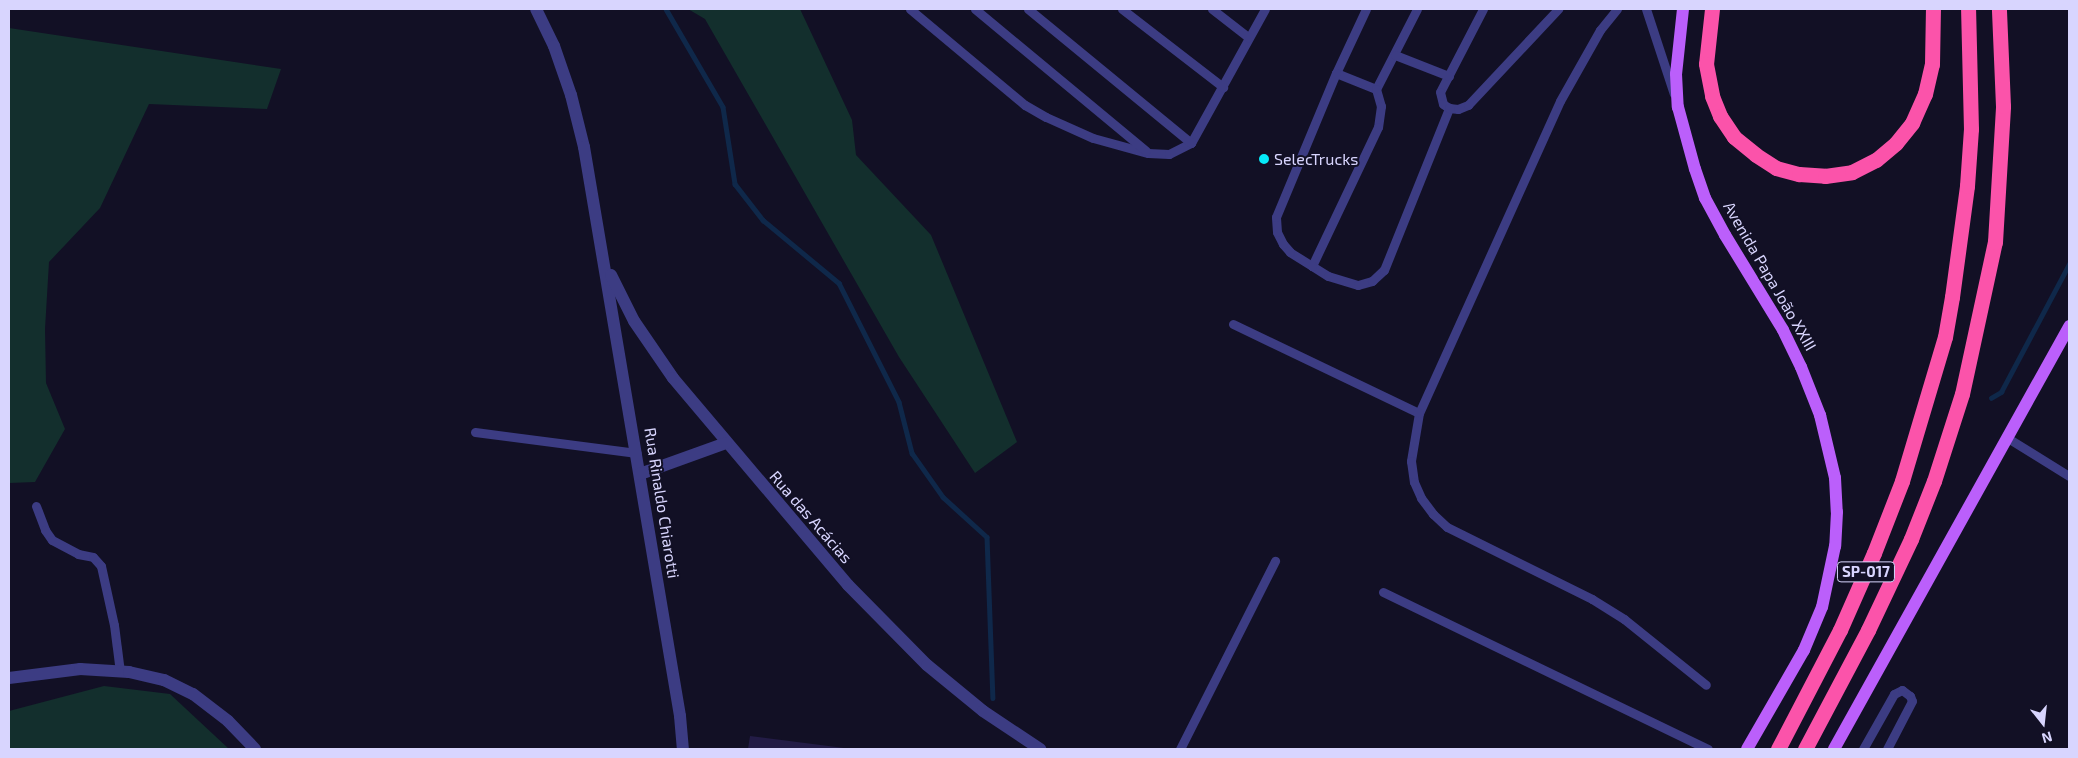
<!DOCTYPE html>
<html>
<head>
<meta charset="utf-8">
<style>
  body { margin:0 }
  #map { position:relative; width:2078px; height:758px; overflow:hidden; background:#121025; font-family:"Exo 2",sans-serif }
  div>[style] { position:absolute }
  .green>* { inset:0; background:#132f2d }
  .shadow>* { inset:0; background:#0007 }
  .stream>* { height:4.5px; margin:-2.25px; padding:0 2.25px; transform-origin:2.25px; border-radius:2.25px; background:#0f284a }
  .building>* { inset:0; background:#231c46 }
  .lane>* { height:9px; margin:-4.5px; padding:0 4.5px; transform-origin:4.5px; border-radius:4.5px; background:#3c3c83 }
  .street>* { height:12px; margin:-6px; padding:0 6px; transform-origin:6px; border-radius:6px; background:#3c3c83 }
  .primary>* { height:12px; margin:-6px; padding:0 6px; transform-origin:6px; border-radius:6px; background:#bb5ffb }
  .highway>* { height:15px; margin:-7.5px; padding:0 7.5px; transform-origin:7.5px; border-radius:7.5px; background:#fb53aa }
  .dots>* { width:14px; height:14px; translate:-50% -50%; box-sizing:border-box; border:2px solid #121025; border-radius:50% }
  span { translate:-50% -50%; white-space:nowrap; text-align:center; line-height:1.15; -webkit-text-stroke:4px #121025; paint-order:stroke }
  .shield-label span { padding:1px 4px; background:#121025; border:1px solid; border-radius:4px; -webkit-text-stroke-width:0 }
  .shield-label { font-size:15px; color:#d8d5fe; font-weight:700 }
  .poi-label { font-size:16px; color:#d8d5fe }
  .left { translate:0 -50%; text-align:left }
  .street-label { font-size:16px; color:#d8d5fe }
  .frame { position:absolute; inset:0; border:10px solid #d8d5fe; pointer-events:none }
  .north { position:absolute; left:2018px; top:698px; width:50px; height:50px; -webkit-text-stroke:4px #121025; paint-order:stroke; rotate:164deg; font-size:14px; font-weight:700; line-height:20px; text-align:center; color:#d8d5fe }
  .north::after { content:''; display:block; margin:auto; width:18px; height:22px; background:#d8d5fe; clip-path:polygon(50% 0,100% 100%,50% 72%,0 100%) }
</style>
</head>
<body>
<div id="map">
  <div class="green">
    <div style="clip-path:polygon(688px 9px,800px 9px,852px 120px,856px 155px,931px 235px,1017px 442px,975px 473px,899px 357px,705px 19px)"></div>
    <div style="clip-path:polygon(9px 28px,281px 69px,267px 109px,149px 104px,100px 208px,49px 262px,45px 329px,46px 383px,65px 429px,35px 482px,9px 483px)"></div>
    <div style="clip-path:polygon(104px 686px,170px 694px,229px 749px,9px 749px,9px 711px)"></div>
  </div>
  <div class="shadow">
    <div style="clip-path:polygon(751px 738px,844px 749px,750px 749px)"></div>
  </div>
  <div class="stream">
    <div style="left:666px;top:9px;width:113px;rotate:59.8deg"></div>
    <div style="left:723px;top:107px;width:78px;rotate:81.1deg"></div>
    <div style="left:735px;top:184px;width:46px;rotate:52.1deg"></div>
    <div style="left:763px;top:220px;width:99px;rotate:39.7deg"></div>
    <div style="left:839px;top:283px;width:133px;rotate:63.2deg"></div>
    <div style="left:899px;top:402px;width:53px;rotate:75.7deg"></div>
    <div style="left:912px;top:453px;width:54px;rotate:54.8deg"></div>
    <div style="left:943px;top:497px;width:59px;rotate:42.3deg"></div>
    <div style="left:987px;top:537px;width:161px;rotate:87.9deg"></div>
    <div style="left:1991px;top:398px;width:12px;rotate:-31deg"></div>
    <div style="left:2001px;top:392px;width:145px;rotate:-62deg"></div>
  </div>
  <div class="building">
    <div style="clip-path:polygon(750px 736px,844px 748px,844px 749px,748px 749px)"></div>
  </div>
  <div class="lane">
    <div style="left:910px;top:9px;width:150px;rotate:39.9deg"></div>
    <div style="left:1025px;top:105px;width:24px;rotate:30deg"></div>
    <div style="left:1046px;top:117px;width:51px;rotate:24.1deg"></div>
    <div style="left:1093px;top:138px;width:57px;rotate:15.3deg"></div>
    <div style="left:1148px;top:153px;width:21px;rotate:3deg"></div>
    <div style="left:1169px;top:154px;width:25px;rotate:-27deg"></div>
    <div style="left:1191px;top:143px;width:153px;rotate:-61.1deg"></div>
    <div style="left:975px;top:9px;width:222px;rotate:39.7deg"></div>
    <div style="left:1028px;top:9px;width:211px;rotate:39.4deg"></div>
    <div style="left:1122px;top:9px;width:128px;rotate:37.7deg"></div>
    <div style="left:1212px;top:9px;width:46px;rotate:37.9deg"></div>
    <div style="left:1366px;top:9px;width:71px;rotate:115.1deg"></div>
    <div style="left:1336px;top:73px;width:43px;rotate:21.8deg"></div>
    <div style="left:1417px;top:9px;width:90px;rotate:117.1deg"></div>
    <div style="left:1376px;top:89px;width:18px;rotate:74deg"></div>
    <div style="left:1381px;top:106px;width:21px;rotate:98deg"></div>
    <div style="left:1378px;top:127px;width:154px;rotate:115.4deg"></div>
    <div style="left:1312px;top:266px;width:19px;rotate:32deg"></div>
    <div style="left:1328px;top:276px;width:31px;rotate:17deg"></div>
    <div style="left:1358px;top:285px;width:15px;rotate:-16deg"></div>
    <div style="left:1372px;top:281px;width:16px;rotate:-43deg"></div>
    <div style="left:1384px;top:270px;width:175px;rotate:-68.1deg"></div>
    <div style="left:1483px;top:9px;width:93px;rotate:117.4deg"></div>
    <div style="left:1440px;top:92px;width:12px;rotate:76deg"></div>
    <div style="left:1443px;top:104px;width:7px;rotate:34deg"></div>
    <div style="left:1449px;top:108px;width:9px;rotate:6deg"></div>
    <div style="left:1458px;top:109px;width:11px;rotate:-22deg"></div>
    <div style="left:1468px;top:105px;width:132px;rotate:-46.8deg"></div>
    <div style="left:1617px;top:9px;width:27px;rotate:129deg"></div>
    <div style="left:1600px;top:30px;width:81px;rotate:119.4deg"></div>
    <div style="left:1560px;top:101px;width:342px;rotate:114.3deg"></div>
    <div style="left:1419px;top:413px;width:49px;rotate:99.5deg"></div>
    <div style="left:1411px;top:461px;width:21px;rotate:82deg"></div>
    <div style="left:1414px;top:482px;width:17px;rotate:66deg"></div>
    <div style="left:1421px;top:498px;width:20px;rotate:53deg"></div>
    <div style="left:1433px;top:514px;width:19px;rotate:43deg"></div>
    <div style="left:1447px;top:527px;width:162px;rotate:26.4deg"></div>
    <div style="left:1592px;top:599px;width:38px;rotate:32deg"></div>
    <div style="left:1624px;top:619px;width:105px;rotate:38.8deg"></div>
    <div style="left:1646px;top:9px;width:89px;rotate:71.8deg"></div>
    <div style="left:1395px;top:55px;width:58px;rotate:21.3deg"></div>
    <div style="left:1312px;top:266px;width:26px;rotate:-148deg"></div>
    <div style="left:1290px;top:252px;width:11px;rotate:-131deg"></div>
    <div style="left:1283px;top:244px;width:13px;rotate:-117deg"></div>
    <div style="left:1277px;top:232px;width:15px;rotate:-94deg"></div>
    <div style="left:1276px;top:217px;width:156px;rotate:-67.4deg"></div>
    <div style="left:1233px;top:324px;width:206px;rotate:25.6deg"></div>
    <div style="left:475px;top:432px;width:163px;rotate:7.4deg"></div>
    <div style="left:2006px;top:437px;width:74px;rotate:31.8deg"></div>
    <div style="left:36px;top:506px;width:26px;rotate:69deg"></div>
    <div style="left:45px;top:530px;width:12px;rotate:55deg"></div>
    <div style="left:52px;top:540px;width:30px;rotate:28deg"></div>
    <div style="left:78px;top:554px;width:15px;rotate:11deg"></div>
    <div style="left:93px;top:557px;width:12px;rotate:48deg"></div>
    <div style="left:101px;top:566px;width:60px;rotate:77.6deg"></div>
    <div style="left:114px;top:625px;width:47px;rotate:82.7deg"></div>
    <div style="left:1383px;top:592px;width:361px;rotate:25.8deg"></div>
    <div style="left:1180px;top:749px;width:211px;rotate:-63.2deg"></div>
    <div style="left:1863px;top:749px;width:63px;rotate:-60.6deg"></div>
    <div style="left:1894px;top:694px;width:9px;rotate:-27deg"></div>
    <div style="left:1902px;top:690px;width:10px;rotate:37deg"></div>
    <div style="left:1910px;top:696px;width:5px;rotate:68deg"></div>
    <div style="left:1912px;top:701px;width:54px;rotate:117.5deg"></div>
  </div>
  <div class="street">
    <div style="left:536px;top:9px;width:41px;rotate:64.1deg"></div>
    <div style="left:554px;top:46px;width:52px;rotate:70.9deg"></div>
    <div style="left:571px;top:95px;width:54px;rotate:76deg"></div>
    <div style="left:584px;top:147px;width:577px;rotate:80.42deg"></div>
    <div style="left:680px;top:716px;width:33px;rotate:85deg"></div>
    <div style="left:611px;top:275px;width:51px;rotate:63.4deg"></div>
    <div style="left:634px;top:321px;width:69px;rotate:55.6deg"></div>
    <div style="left:673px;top:378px;width:271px;rotate:49.8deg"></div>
    <div style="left:848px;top:585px;width:112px;rotate:45.4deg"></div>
    <div style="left:927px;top:665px;width:72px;rotate:39.4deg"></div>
    <div style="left:983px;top:711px;width:69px;rotate:33.7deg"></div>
    <div style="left:640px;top:474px;width:91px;rotate:-19.8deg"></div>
    <div style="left:9px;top:678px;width:72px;rotate:-7.2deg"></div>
    <div style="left:80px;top:669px;width:49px;rotate:3.5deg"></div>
    <div style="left:129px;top:672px;width:36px;rotate:13deg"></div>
    <div style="left:164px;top:680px;width:32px;rotate:26deg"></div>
    <div style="left:193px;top:694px;width:44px;rotate:37.6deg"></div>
    <div style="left:228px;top:721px;width:39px;rotate:46deg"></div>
  </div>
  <div class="primary">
    <div style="left:1683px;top:9px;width:65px;rotate:96.1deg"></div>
    <div style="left:1676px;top:74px;width:33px;rotate:87deg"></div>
    <div style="left:1678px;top:107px;width:64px;rotate:74.7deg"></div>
    <div style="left:1695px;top:169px;width:31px;rotate:71deg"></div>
    <div style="left:1705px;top:198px;width:42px;rotate:61.6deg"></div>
    <div style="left:1725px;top:235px;width:111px;rotate:58.6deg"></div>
    <div style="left:1783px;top:330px;width:41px;rotate:64.1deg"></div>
    <div style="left:1801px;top:367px;width:52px;rotate:68.4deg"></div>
    <div style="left:1820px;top:415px;width:65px;rotate:76.6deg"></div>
    <div style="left:1835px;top:478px;width:34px;rotate:87deg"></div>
    <div style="left:1837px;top:512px;width:34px;rotate:93deg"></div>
    <div style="left:1835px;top:546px;width:62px;rotate:102deg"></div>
    <div style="left:1822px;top:607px;width:47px;rotate:112.7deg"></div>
    <div style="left:1804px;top:650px;width:114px;rotate:119.9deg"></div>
    <div style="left:1834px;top:749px;width:484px;rotate:-60.9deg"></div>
  </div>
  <div class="highway">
    <div style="left:1712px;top:9px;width:55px;rotate:96.2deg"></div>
    <div style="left:1706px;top:64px;width:33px;rotate:79deg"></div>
    <div style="left:1712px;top:96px;width:22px;rotate:68deg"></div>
    <div style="left:1720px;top:116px;width:25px;rotate:56deg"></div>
    <div style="left:1734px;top:137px;width:28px;rotate:39deg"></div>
    <div style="left:1756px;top:155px;width:24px;rotate:33deg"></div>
    <div style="left:1776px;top:168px;width:24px;rotate:15deg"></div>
    <div style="left:1799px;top:174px;width:26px;rotate:4deg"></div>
    <div style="left:1825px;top:176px;width:27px;rotate:-8deg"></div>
    <div style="left:1852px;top:172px;width:27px;rotate:-27deg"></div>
    <div style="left:1876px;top:160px;width:26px;rotate:-40deg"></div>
    <div style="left:1896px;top:143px;width:26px;rotate:-51deg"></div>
    <div style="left:1912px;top:123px;width:32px;rotate:-66deg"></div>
    <div style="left:1925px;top:94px;width:31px;rotate:-77deg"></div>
    <div style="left:1932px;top:64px;width:55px;rotate:-89deg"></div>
    <div style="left:1778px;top:749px;width:134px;rotate:-62.5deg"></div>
    <div style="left:1840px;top:630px;width:84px;rotate:-66.2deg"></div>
    <div style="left:1874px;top:553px;width:77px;rotate:-68.7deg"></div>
    <div style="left:1902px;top:481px;width:150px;rotate:-73.4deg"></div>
    <div style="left:1945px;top:337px;width:41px;rotate:-80.1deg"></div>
    <div style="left:1952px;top:297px;width:112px;rotate:-82.3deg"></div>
    <div style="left:1967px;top:186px;width:57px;rotate:-86deg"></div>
    <div style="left:1971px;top:129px;width:120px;rotate:-91.4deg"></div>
    <div style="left:1805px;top:749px;width:135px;rotate:-62.1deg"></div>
    <div style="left:1868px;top:630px;width:101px;rotate:-64.7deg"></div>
    <div style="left:1911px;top:539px;width:62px;rotate:-68.4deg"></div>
    <div style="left:1934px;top:481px;width:91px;rotate:-72.2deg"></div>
    <div style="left:1962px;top:394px;width:156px;rotate:-77.8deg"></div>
    <div style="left:1995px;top:242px;width:136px;rotate:-86.6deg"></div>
    <div style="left:2003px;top:106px;width:97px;rotate:-92.4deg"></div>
  </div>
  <div class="dots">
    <div style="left:1264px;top:159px;background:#06eaf9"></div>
  </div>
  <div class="shield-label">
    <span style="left:1866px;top:572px">SP-017</span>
  </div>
  <div class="poi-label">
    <span class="left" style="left:1274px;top:159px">SelecTrucks</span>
  </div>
  <div class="street-label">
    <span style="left:1770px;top:276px;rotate:60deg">Avenida Papa João XXIII</span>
    <span style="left:662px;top:503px;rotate:81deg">Rua Rinaldo Chiarotti</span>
    <span style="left:811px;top:517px;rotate:49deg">Rua das Acácias</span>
  </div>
  <div class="frame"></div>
  <div class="north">N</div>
</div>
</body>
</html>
